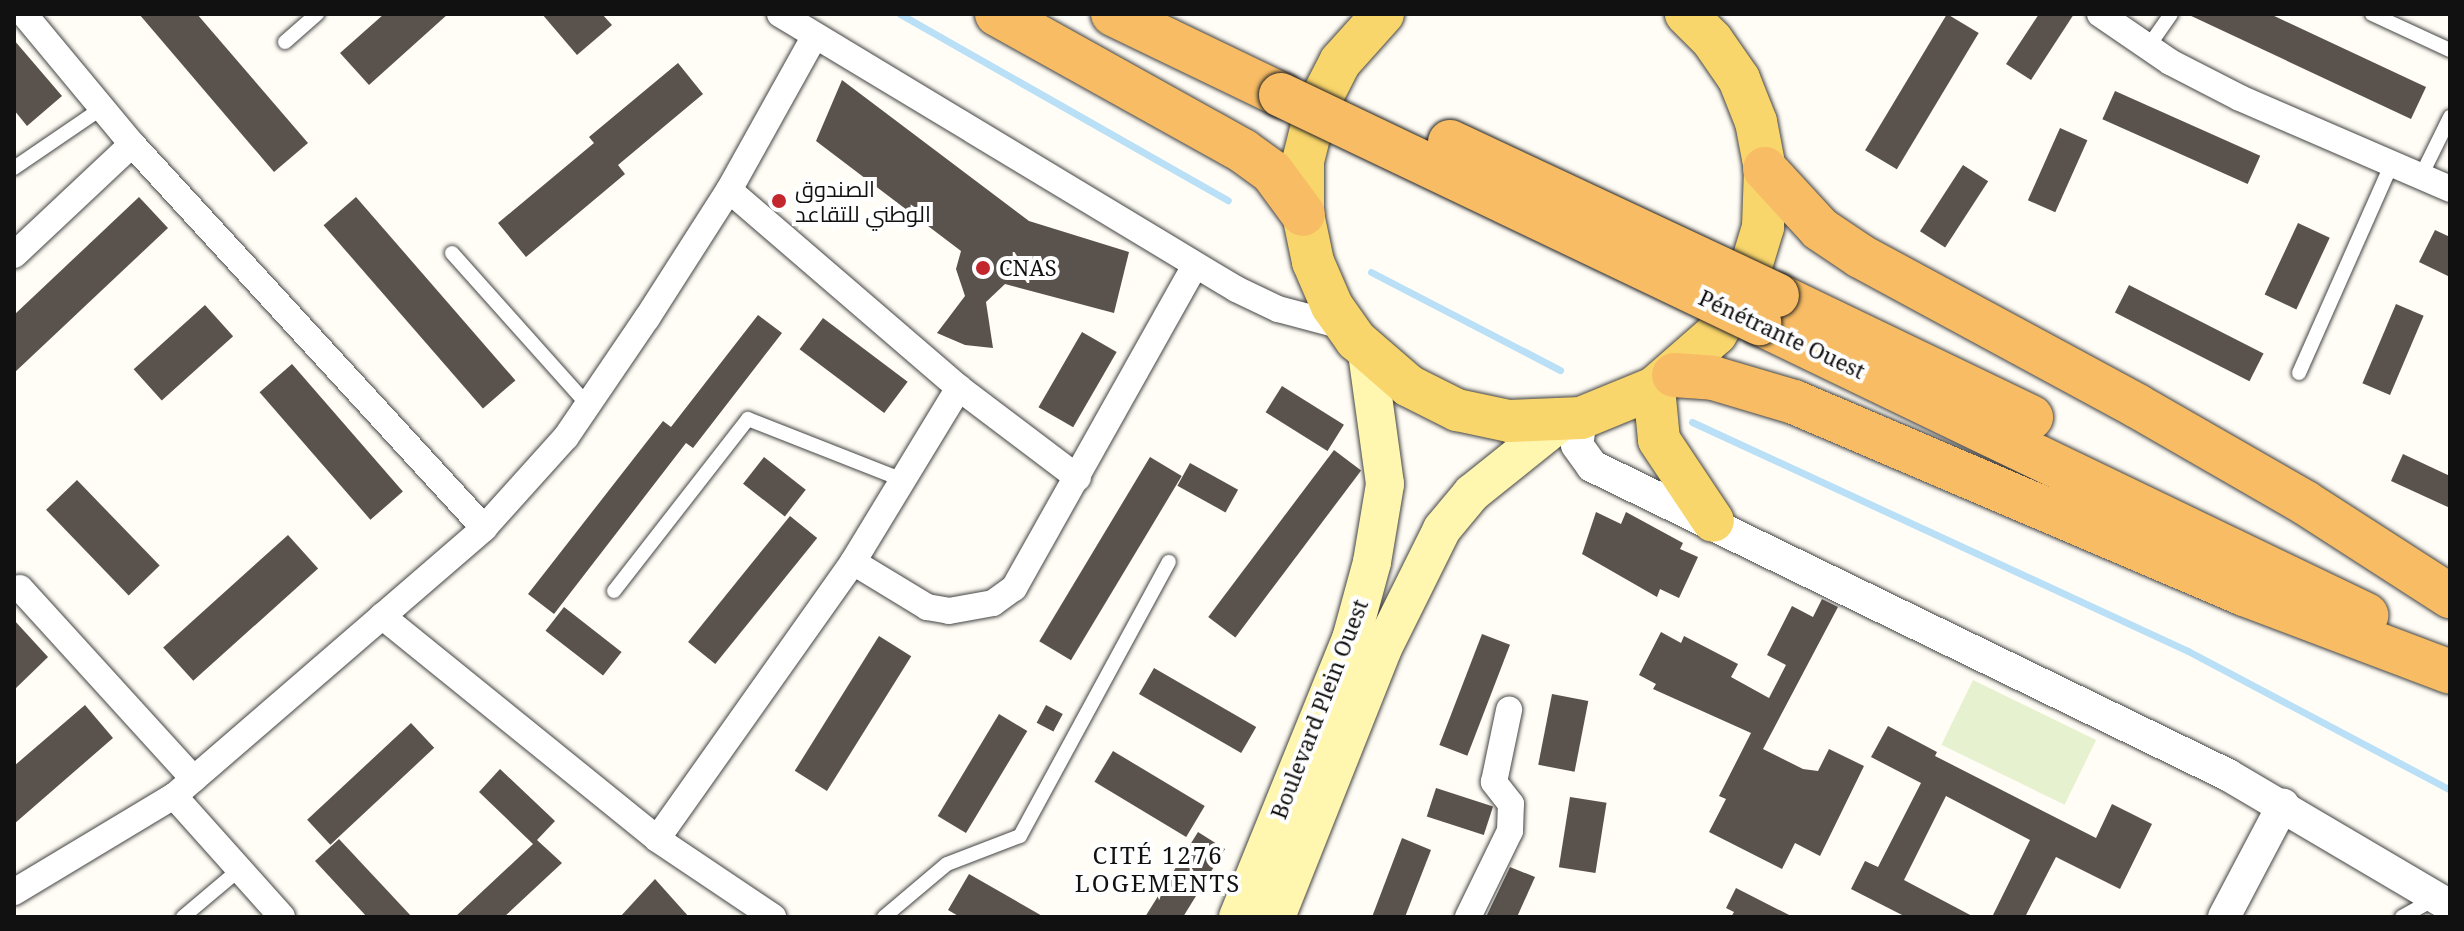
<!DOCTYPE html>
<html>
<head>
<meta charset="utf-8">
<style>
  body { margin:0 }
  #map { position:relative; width:2464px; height:931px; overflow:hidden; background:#fffdf5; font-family:"Noto Serif",Cairo,serif }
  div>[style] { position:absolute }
  .pitch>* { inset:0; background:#e6f2cf; transform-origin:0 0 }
  .stream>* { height:7px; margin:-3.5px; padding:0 3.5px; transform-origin:3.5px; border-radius:3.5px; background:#b9e0f7 }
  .building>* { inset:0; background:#5a524d; transform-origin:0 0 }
  .roads { filter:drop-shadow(0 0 2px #444) drop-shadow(0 0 2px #444) }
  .service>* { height:14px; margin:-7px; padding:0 7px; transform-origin:7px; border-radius:7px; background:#fff }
  .minor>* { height:26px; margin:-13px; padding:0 13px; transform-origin:13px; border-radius:13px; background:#fff }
  .tertiary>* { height:32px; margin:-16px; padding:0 16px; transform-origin:16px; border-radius:16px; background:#fff }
  .secondary>* { height:38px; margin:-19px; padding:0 19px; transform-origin:19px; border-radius:19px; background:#fff6b0 }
  .primary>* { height:42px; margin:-21px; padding:0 21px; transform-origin:21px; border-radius:21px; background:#f9d66b }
  .trunk>* { height:44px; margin:-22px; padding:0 22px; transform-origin:22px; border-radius:22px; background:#f7bc64 }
  .bridges { filter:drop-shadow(0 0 2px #222) drop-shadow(0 0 2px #222) }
  .trunk-bridge>* { height:44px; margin:-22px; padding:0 22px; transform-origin:22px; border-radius:22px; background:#f7bc64 }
  .dots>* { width:22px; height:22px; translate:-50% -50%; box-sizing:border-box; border:4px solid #fff; border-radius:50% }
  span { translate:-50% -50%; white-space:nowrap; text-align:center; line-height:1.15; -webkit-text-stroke:8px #fff; paint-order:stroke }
  .poi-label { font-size:22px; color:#111 }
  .left { translate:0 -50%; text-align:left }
  .street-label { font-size:22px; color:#111 }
  .neighbourhood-label { font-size:24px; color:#111; letter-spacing:2px }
  .frame { position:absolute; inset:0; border:16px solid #111; pointer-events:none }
</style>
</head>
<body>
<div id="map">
  <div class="pitch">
    <div style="left:1973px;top:680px;width:137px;height:72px;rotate:26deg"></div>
  </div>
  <div class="stream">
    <div style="left:900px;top:14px;width:377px;rotate:29.6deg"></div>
    <div style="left:1371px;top:272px;width:213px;rotate:27.4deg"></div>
    <div style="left:1692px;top:422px;width:546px;rotate:24.78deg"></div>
    <div style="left:2188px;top:651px;width:297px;rotate:27.9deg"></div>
  </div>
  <div class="building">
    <div style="clip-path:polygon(139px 14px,197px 14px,308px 143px,274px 172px)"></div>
    <div style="clip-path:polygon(384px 14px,448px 14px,369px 85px,340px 53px)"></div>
    <div style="clip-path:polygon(542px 14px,602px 14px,612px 25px,577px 55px)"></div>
    <div style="left:1947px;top:14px;width:37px;height:159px;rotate:31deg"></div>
    <div style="clip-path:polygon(2039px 14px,2074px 14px,2031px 80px,2006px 64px)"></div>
    <div style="clip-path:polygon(2187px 14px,2270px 14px,2426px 87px,2411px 119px)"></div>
    <div style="clip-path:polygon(14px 40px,62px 96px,27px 126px,14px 110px)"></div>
    <div style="clip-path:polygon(678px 63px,703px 94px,618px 165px,625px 174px,526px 257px,498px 223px,594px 143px,589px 137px)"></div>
    <div style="clip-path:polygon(842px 80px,1029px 221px,1129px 252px,1114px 313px,1005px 284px,986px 302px,993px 348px,965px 345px,937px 333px,965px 296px,956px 269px,961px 251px,816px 141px)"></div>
    <div style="left:2115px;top:91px;width:159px;height:31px;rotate:24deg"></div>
    <div style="left:2060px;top:128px;width:30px;height:79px;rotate:24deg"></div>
    <div style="left:1963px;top:165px;width:30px;height:79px;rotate:33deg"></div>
    <div style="clip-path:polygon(139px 197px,168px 228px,14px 373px,14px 315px)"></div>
    <div style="left:356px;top:197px;width:243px;height:43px;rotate:49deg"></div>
    <div style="left:2298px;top:223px;width:35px;height:79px;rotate:25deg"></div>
    <div style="clip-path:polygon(2435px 230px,2450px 237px,2450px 277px,2419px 262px)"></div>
    <div style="left:2129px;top:285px;width:151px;height:31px;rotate:27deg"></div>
    <div style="left:2396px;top:304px;width:30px;height:86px;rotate:23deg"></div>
    <div style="left:205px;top:305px;width:42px;height:96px;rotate:48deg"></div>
    <div style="clip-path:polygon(758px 315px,782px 333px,693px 448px,686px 443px,554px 614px,528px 594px,663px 421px,671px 427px)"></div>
    <div style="left:823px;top:318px;width:106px;height:39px;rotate:37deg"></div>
    <div style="left:1082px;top:332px;width:40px;height:87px;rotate:30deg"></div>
    <div style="left:292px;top:364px;width:169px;height:43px;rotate:49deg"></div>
    <div style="left:1282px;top:386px;width:73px;height:31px;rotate:32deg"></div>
    <div style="left:1334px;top:450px;width:34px;height:209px;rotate:37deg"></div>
    <div style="clip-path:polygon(2403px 454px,2450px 476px,2450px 508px,2391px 481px)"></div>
    <div style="left:764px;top:457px;width:53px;height:34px;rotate:38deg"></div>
    <div style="left:1150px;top:457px;width:37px;height:215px;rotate:31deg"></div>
    <div style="left:1190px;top:463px;width:55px;height:26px;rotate:29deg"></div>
    <div style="left:77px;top:480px;width:119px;height:43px;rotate:46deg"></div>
    <div style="clip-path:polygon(1596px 512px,1621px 524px,1626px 512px,1683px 543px,1680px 549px,1698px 557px,1679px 598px,1660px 589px,1657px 597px,1582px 554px)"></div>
    <div style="left:790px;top:516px;width:35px;height:162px;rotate:39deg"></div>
    <div style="left:288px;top:535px;width:45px;height:168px;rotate:48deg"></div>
    <div style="clip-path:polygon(1822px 599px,1838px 607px,1763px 749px,1803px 769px,1818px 771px,1829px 749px,1864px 766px,1820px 856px,1795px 843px,1782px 869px,1709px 832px,1726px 799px,1719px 796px,1751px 733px,1653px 689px,1656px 684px,1639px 675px,1661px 632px,1681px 643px,1684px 636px,1738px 664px,1731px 677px,1769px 698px,1786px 665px,1767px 655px,1792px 606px,1813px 617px)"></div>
    <div style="left:564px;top:607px;width:73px;height:30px;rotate:38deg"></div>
    <div style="clip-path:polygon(14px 620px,48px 657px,14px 690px)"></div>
    <div style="left:1482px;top:634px;width:30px;height:119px;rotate:21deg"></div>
    <div style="left:879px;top:636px;width:38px;height:159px;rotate:32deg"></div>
    <div style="left:1154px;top:668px;width:118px;height:30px;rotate:30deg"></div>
    <div style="left:1552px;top:694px;width:37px;height:72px;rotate:11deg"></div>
    <div style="clip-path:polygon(85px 705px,113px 738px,14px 824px,14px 766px)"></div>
    <div style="left:1046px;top:705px;width:19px;height:20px;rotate:28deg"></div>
    <div style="left:999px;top:714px;width:33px;height:119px;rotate:31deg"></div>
    <div style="left:411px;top:723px;width:34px;height:142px;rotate:47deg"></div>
    <div style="clip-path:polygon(1888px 726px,1937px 752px,1935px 756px,2096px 838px,2112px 804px,2152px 824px,2120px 889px,2056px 857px,2025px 917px,1992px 917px,2030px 840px,1946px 796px,1904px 880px,1974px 917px,1906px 917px,1851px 889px,1865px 861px,1878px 867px,1921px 783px,1871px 757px)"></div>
    <div style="left:1113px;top:751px;width:107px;height:36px;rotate:31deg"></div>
    <div style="clip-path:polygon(500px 769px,555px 821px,537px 840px,562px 863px,504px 917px,455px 917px,533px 844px,479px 792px)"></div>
    <div style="left:1436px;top:788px;width:60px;height:30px;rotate:18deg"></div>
    <div style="left:1570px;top:797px;width:37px;height:71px;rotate:9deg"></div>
    <div style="clip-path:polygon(1198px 832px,1225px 849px,1183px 917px,1145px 917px)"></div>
    <div style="clip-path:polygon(1402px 838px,1431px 850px,1405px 917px,1372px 917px)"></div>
    <div style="clip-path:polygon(339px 839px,412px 917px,367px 917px,315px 861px)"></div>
    <div style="clip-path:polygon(1510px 867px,1535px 877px,1517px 917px,1486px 917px)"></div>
    <div style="clip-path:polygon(969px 874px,1044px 917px,960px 917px,948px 910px)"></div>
    <div style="clip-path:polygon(655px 879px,689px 917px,620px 917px)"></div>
    <div style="clip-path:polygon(1736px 888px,1793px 917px,1731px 917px,1734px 912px,1726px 908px)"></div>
  </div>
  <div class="roads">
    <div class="service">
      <div style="left:2372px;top:14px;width:86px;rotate:24.8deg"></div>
      <div style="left:285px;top:42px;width:43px;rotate:-41.2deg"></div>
      <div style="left:2148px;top:47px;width:40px;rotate:-55.1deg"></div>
      <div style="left:14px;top:168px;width:107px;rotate:-34.3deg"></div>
      <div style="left:2420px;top:178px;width:68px;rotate:-63.8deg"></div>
      <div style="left:452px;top:253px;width:204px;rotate:48.2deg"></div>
      <div style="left:2299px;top:373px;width:227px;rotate:-66.1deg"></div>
      <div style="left:614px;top:591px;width:218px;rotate:-52.1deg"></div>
      <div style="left:748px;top:419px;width:167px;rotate:21.5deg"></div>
      <div style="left:183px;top:917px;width:75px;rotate:-40.1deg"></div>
      <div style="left:884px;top:917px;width:82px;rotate:-40.1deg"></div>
      <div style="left:947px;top:864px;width:78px;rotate:-21deg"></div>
      <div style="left:1020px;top:836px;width:312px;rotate:-61.5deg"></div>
      <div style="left:2402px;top:917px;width:39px;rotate:-29deg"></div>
    </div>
    <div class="minor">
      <div style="left:24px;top:14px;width:169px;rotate:50.3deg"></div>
      <div style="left:132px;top:144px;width:521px;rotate:47.49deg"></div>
      <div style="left:780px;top:14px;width:533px;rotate:31.09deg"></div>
      <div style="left:1236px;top:289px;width:47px;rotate:25.5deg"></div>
      <div style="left:1278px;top:309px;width:70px;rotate:14.8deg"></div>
      <div style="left:2100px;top:14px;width:85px;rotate:34.4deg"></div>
      <div style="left:2170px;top:62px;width:79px;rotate:27.2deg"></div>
      <div style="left:2240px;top:98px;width:229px;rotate:23.4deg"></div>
      <div style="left:729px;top:190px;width:303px;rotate:40.7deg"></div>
      <div style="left:959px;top:388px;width:149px;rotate:37.1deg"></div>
      <div style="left:14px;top:255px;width:162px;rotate:-43.2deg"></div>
      <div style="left:853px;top:562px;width:87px;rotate:31.3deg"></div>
      <div style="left:927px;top:607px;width:22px;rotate:10deg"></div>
      <div style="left:949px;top:611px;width:45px;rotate:-10.3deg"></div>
      <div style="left:993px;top:603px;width:26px;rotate:-36deg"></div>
      <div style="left:1014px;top:588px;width:370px;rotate:-60.7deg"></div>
      <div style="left:20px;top:588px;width:258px;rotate:47.7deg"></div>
      <div style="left:382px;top:616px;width:354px;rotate:39deg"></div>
      <div style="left:657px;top:839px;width:140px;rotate:33.9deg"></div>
      <div style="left:174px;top:796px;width:162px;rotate:48.2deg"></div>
      <div style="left:657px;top:839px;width:339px;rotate:-54.7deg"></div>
      <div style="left:853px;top:562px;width:204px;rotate:-58.7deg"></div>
      <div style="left:14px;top:892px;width:187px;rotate:-31deg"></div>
      <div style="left:174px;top:796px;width:410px;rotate:-40.8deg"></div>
      <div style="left:484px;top:528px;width:122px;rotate:-48deg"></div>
      <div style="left:566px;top:437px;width:144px;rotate:-55.8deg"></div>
      <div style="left:647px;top:318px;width:152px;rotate:-57.4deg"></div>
      <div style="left:729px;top:190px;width:175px;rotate:-60.9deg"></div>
      <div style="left:1468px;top:917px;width:96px;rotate:-64deg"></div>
      <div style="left:1510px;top:831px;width:27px;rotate:-88deg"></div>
      <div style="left:1511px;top:804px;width:28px;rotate:-128deg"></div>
      <div style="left:1494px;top:782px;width:74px;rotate:-78.2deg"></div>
    </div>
    <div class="tertiary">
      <div style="left:1581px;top:418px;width:27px;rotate:98deg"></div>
      <div style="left:1577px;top:445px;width:26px;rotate:54deg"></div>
      <div style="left:1592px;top:466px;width:707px;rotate:25.91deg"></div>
      <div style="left:2228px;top:775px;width:258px;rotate:30.5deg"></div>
      <div style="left:2224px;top:917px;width:127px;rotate:-62.2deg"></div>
    </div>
    <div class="secondary">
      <div style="left:1238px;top:917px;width:300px;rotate:-67.9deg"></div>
      <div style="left:1351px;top:639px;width:80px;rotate:-74.7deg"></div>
      <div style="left:1372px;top:562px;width:79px;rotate:-80.5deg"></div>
      <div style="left:1385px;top:484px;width:132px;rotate:-97.8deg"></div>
      <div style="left:1276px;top:917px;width:287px;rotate:-68.3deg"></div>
      <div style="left:1382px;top:650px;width:135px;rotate:-63.6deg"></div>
      <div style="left:1442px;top:529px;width:47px;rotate:-50.2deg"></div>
      <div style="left:1472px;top:493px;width:115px;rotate:-38.7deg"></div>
    </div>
    <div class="primary">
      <div style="left:1383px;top:14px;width:64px;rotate:131.9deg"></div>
      <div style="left:1340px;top:62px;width:53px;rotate:117.1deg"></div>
      <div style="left:1316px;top:109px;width:54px;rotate:104deg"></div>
      <div style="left:1303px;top:161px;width:53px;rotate:90deg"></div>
      <div style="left:1303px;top:214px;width:49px;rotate:78.2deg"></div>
      <div style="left:1313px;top:262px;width:48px;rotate:66.6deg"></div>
      <div style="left:1332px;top:306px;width:42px;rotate:54.8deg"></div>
      <div style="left:1356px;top:340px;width:70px;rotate:41deg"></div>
      <div style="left:1409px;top:386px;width:54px;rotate:26.6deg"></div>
      <div style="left:1457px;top:410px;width:53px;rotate:11.9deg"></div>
      <div style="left:1509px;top:421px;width:72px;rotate:-2.4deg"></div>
      <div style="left:1581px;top:418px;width:79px;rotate:-22.3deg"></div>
      <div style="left:1654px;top:388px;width:82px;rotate:-41.1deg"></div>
      <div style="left:1716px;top:334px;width:59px;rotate:-59.5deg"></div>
      <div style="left:1746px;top:283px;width:59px;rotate:-73.1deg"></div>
      <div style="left:1763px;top:227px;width:58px;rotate:-88deg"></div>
      <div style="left:1765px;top:169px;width:48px;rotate:-100.8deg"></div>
      <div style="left:1756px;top:122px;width:46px;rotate:-111.6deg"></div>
      <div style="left:1739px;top:79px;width:47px;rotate:-124.7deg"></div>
      <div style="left:1712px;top:40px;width:37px;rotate:-135deg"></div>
      <div style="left:1654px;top:388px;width:52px;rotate:84.5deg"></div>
      <div style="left:1659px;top:440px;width:97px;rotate:56.3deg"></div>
    </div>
    <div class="trunk">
      <div style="left:997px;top:14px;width:282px;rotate:29.1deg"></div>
      <div style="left:1243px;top:151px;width:36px;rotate:36deg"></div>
      <div style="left:1272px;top:172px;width:52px;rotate:53.6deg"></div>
      <div style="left:1113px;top:14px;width:187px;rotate:25.7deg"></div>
      <div style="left:1765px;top:169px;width:81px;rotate:47.5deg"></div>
      <div style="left:1820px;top:229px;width:48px;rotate:34deg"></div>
      <div style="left:1860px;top:256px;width:315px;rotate:28.4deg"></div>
      <div style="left:2137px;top:406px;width:193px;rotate:29.9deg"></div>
      <div style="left:2304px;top:502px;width:174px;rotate:32.8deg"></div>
      <div style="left:1777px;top:295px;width:282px;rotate:25.7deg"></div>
      <div style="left:1759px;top:323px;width:674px;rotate:25.69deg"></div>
      <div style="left:1674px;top:375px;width:39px;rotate:4deg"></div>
      <div style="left:1713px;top:378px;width:84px;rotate:16.5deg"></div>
      <div style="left:1794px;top:402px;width:489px;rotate:23.1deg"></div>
      <div style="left:2244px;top:594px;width:220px;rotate:20.7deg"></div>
    </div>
  </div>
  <div class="bridges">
    <div class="trunk-bridge">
      <div style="left:1281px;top:95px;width:530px;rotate:25.5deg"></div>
      <div style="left:1450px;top:142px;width:361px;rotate:25.1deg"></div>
    </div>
  </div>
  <div class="dots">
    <div style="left:779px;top:201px;background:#c4262e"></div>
    <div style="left:983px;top:268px;background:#c4262e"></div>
  </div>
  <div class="poi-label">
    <span class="left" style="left:795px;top:201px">الصندوق<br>الوطني للتقاعد</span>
    <span class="left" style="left:999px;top:268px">CNAS</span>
  </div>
  <div class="street-label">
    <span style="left:1782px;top:334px;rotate:25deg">Pénétrante Ouest</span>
    <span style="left:1319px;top:709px;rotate:-69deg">Boulevard Plein Ouest</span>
  </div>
  <div class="neighbourhood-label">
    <span style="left:1158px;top:869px">CITÉ 1276<br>LOGEMENTS</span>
  </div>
  <div class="frame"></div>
</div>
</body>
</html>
